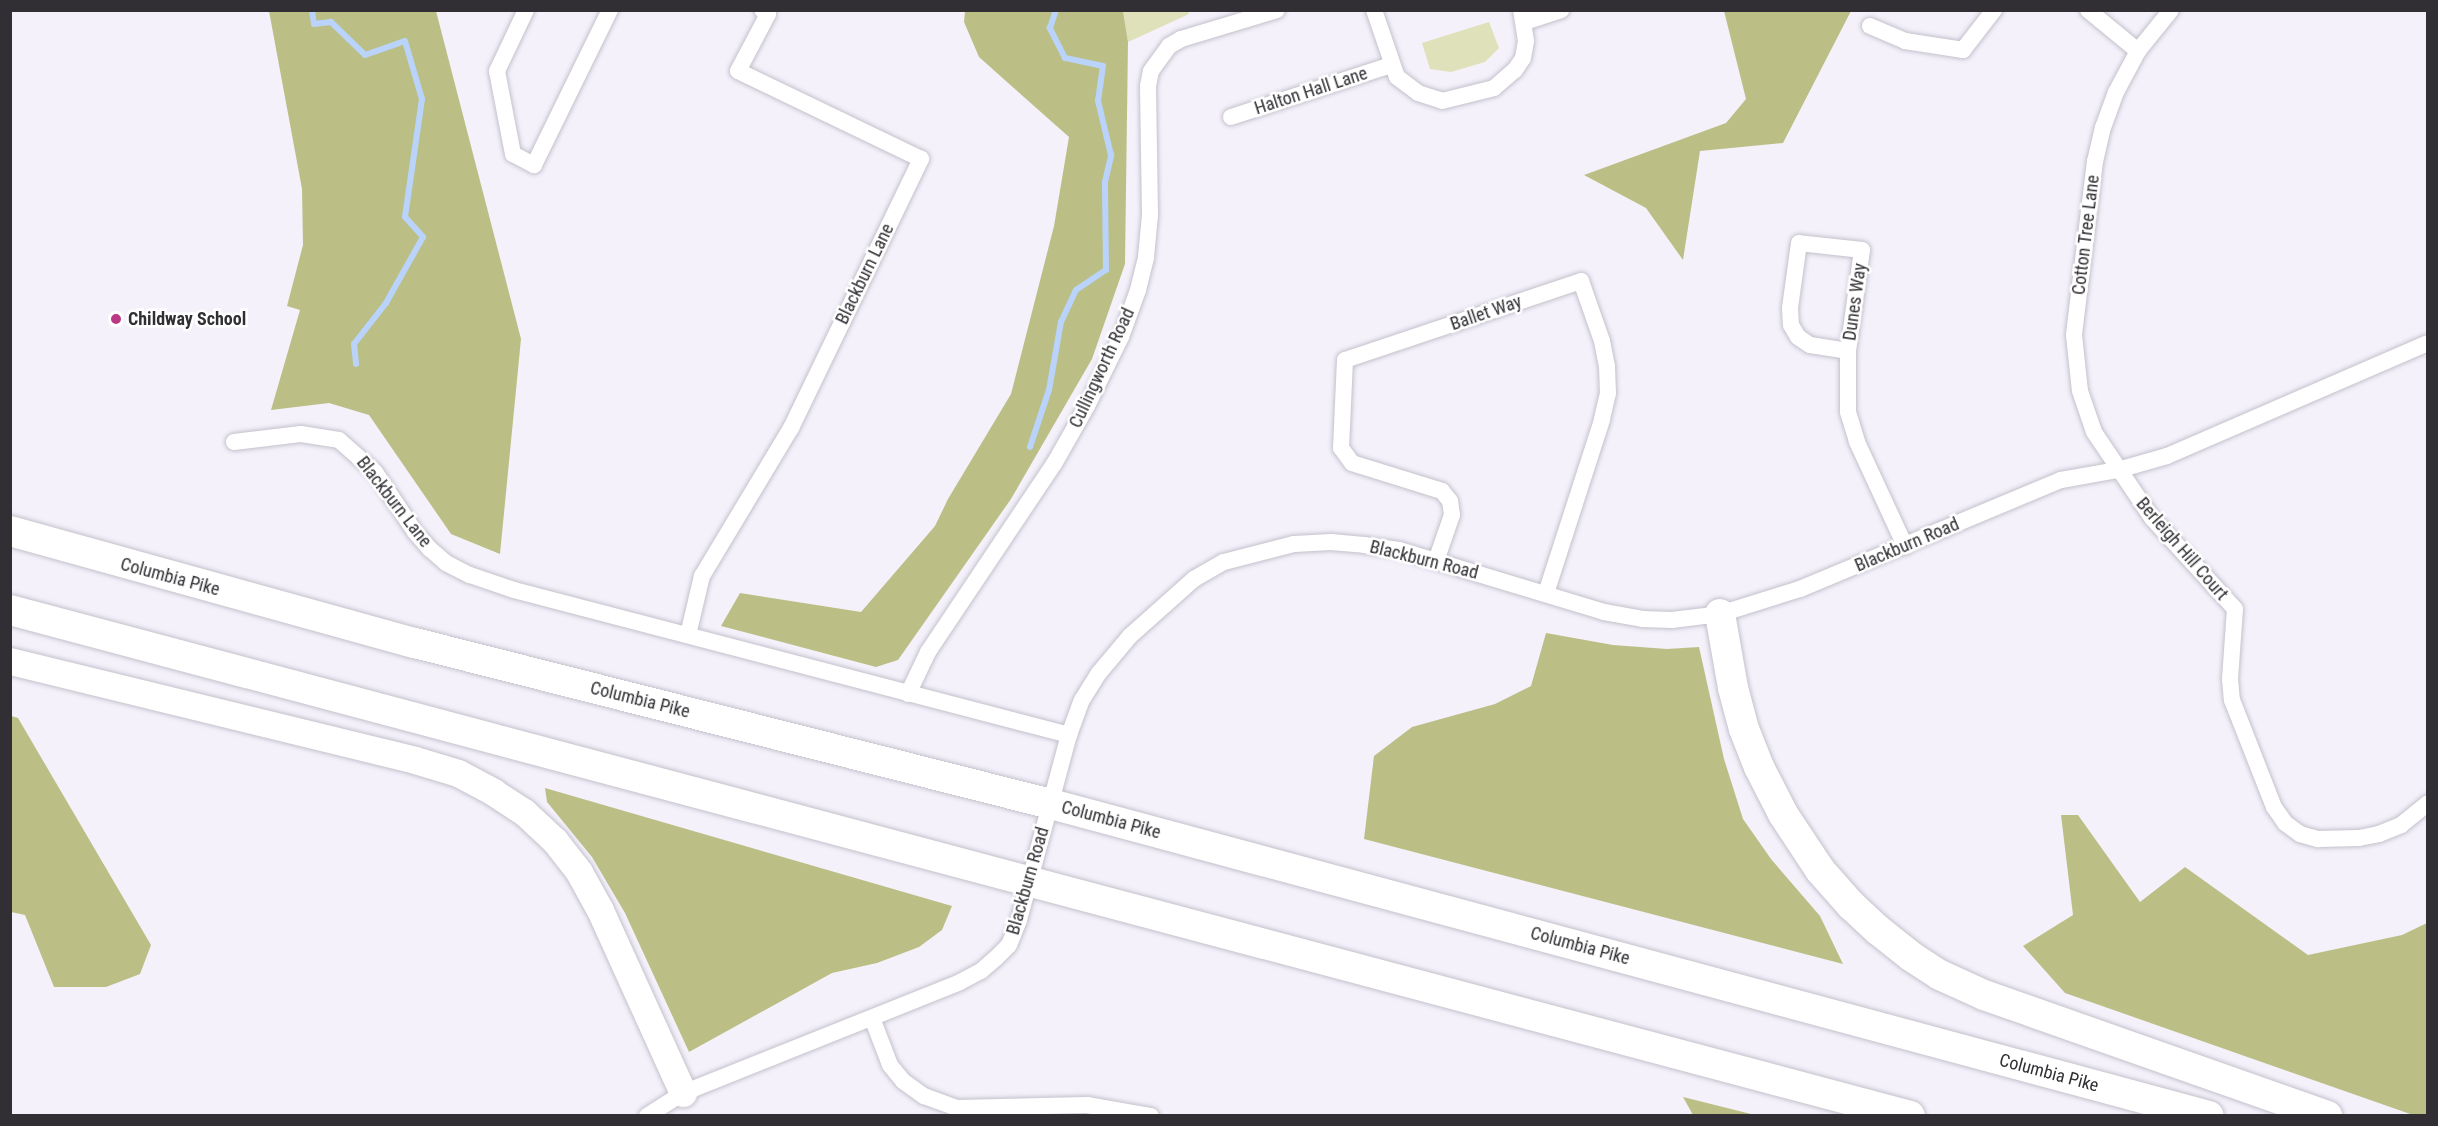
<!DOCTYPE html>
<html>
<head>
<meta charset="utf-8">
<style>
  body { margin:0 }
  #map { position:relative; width:2438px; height:1126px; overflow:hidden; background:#f4f1fb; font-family:"Roboto Condensed",sans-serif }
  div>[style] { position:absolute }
  .green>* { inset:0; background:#dee1ba }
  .forest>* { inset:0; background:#bbbf86 }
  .stream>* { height:6px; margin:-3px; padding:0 3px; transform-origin:3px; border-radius:3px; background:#bad3fa }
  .roads { filter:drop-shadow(0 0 2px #c4c1cb) drop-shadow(0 0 2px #c4c1cb) }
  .street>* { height:16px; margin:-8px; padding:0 8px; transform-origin:8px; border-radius:8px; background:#fff }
  .primary>* { height:27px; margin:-13.5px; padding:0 13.5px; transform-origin:13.5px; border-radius:13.5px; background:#fff }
  .highway>* { height:30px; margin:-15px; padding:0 15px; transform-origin:15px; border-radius:15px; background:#fff }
  .dots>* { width:16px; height:16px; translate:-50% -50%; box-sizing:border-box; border:3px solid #fff; border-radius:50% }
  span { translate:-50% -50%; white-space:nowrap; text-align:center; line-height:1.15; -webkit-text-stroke:5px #fff; paint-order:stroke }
  .street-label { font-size:18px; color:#312f33 }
  .poi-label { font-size:18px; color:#312f33; font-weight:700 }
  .left { translate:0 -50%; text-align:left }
  .frame { position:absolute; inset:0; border:12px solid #312f33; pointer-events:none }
</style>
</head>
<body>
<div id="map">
  <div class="green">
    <div style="clip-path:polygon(1123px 11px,1188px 11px,1189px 14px,1128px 42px)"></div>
    <div style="clip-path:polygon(1489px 22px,1499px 48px,1485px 62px,1451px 72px,1430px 69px,1422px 43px)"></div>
  </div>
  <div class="forest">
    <div style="clip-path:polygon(269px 11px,436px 11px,521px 339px,500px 554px,451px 534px,369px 415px,329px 403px,271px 410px,300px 310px,287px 306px,303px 245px,302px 189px)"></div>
    <div style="clip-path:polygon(965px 11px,1123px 11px,1128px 42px,1125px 264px,1092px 359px,1011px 499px,898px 660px,876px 667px,721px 626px,740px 593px,861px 612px,935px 526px,948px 499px,1011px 394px,1054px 226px,1069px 137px,979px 57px,964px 22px)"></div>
    <div style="clip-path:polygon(1724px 11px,1851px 11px,1783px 143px,1700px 151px,1683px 260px,1646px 208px,1584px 175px,1726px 123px,1746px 99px)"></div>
    <div style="clip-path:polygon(1546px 633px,1613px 645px,1667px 649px,1699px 647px,1724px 759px,1743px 819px,1771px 859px,1820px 916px,1843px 964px,1364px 839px,1374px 756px,1412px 727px,1495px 704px,1531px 686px)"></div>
    <div style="clip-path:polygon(11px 716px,18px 718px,151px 945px,140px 974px,106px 987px,54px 987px,25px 915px,11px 912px)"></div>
    <div style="clip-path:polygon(545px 788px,952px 906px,942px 930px,919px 947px,877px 963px,832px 973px,689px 1052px,625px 913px,592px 857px,547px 802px)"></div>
    <div style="clip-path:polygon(2061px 815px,2078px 815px,2140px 902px,2185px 867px,2308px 955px,2402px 935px,2427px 923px,2427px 1115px,2413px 1115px,2065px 993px,2023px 946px,2073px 915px)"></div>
    <div style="clip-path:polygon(1683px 1097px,1755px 1115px,1693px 1115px)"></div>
  </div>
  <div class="stream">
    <div style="left:312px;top:10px;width:14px;rotate:82deg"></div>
    <div style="left:314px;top:24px;width:17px;rotate:-7deg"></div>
    <div style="left:331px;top:22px;width:47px;rotate:44.1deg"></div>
    <div style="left:365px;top:55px;width:42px;rotate:-19.3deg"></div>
    <div style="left:405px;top:41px;width:60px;rotate:73.7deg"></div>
    <div style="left:422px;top:99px;width:119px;rotate:98.2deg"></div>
    <div style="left:405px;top:217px;width:27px;rotate:48deg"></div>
    <div style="left:423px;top:237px;width:76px;rotate:119.3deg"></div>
    <div style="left:386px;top:303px;width:52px;rotate:128deg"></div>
    <div style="left:354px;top:344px;width:20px;rotate:84deg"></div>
    <div style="left:1030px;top:447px;width:60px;rotate:-71.6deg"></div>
    <div style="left:1049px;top:390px;width:69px;rotate:-80deg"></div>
    <div style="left:1061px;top:322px;width:35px;rotate:-65deg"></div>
    <div style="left:1076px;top:290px;width:36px;rotate:-34deg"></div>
    <div style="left:1106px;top:270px;width:88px;rotate:-90.7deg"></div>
    <div style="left:1105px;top:182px;width:28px;rotate:-77deg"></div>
    <div style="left:1111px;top:155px;width:56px;rotate:-103.5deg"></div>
    <div style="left:1098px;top:101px;width:35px;rotate:-82deg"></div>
    <div style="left:1103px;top:66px;width:39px;rotate:-168deg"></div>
    <div style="left:1065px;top:58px;width:34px;rotate:-117deg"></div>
    <div style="left:1050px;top:28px;width:19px;rotate:-72deg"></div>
  </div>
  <div class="roads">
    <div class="street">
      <div style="left:526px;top:10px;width:68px;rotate:115.4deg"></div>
      <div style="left:497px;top:71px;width:85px;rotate:79.1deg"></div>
      <div style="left:513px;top:154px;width:24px;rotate:28deg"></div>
      <div style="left:534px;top:165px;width:173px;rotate:-63.9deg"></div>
      <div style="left:1374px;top:10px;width:71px;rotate:71.1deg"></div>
      <div style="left:1397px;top:77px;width:26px;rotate:37deg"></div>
      <div style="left:1418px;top:93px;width:25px;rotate:18deg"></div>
      <div style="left:1442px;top:101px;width:54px;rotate:-14deg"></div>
      <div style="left:1494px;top:88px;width:28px;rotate:-41deg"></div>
      <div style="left:1515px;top:70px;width:14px;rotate:-56deg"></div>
      <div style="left:1523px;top:58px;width:17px;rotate:-80deg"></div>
      <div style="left:1526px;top:41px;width:31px;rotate:-99deg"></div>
      <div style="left:2088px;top:10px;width:65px;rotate:39.4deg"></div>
      <div style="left:2171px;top:10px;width:53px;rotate:128.8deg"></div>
      <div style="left:2138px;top:51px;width:47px;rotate:118.2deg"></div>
      <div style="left:2116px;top:92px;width:37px;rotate:110deg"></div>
      <div style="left:2103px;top:127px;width:35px;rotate:103deg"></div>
      <div style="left:2095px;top:161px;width:175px;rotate:96.9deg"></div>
      <div style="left:2074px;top:335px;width:56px;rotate:83.9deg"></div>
      <div style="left:2080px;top:391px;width:43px;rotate:71.1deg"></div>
      <div style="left:2094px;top:432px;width:104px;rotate:56deg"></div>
      <div style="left:2152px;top:518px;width:123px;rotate:47.6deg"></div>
      <div style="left:2235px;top:609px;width:70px;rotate:94.1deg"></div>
      <div style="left:2230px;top:679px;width:21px;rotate:85deg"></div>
      <div style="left:2232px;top:700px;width:115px;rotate:68.6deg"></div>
      <div style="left:2274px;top:807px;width:19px;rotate:55deg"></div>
      <div style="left:2285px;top:823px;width:19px;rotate:36deg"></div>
      <div style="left:2300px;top:834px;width:19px;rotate:16deg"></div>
      <div style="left:2318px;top:839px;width:41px;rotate:-1.4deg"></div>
      <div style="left:2359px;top:838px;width:20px;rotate:-11deg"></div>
      <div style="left:2379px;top:834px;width:24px;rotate:-22deg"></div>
      <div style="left:2401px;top:825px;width:35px;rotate:-39deg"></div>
      <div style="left:1525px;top:22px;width:38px;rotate:-18deg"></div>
      <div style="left:1870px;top:26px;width:38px;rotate:23deg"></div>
      <div style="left:1905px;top:41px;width:59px;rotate:8.8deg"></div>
      <div style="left:1963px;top:50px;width:51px;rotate:-52.2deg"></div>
      <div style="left:1231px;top:117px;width:168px;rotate:-18deg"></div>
      <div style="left:1848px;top:351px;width:102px;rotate:-82.1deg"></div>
      <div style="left:1862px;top:250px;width:63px;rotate:-173.7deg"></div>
      <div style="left:1799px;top:243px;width:66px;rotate:97.9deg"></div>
      <div style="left:1790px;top:308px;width:17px;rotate:87deg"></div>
      <div style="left:1791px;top:325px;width:14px;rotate:60deg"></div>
      <div style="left:1798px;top:337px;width:14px;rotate:34deg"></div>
      <div style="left:1810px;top:345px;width:38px;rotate:9deg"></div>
      <div style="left:1848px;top:351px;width:61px;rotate:90deg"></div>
      <div style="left:1848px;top:412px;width:31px;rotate:73deg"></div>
      <div style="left:1857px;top:442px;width:115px;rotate:65.2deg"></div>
      <div style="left:234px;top:442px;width:67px;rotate:-6.8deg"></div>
      <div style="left:301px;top:434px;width:38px;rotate:9deg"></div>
      <div style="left:339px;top:440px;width:48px;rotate:41.6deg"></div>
      <div style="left:375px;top:472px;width:72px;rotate:56.3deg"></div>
      <div style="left:415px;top:532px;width:23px;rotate:49deg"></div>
      <div style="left:430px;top:549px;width:21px;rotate:41deg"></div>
      <div style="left:446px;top:563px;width:27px;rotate:27deg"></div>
      <div style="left:470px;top:575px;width:46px;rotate:18.8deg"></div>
      <div style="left:514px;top:590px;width:574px;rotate:14.64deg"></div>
      <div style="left:1436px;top:561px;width:49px;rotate:-70.8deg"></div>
      <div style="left:1452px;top:515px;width:14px;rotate:-98deg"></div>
      <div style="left:1450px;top:501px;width:13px;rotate:-129deg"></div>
      <div style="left:1442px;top:491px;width:94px;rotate:-162.7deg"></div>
      <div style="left:1352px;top:463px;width:19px;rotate:-126deg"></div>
      <div style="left:1341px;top:448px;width:88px;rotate:-87.4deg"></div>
      <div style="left:1345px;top:360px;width:249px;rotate:-18.5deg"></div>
      <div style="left:1581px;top:281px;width:64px;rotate:70.7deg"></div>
      <div style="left:1602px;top:341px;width:25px;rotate:79deg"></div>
      <div style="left:1607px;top:366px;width:27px;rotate:88deg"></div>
      <div style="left:1608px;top:393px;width:28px;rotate:103deg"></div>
      <div style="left:1602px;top:420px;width:182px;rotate:107.9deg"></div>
      <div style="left:688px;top:635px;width:61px;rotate:-76.7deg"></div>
      <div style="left:702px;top:576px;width:173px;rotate:-59deg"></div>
      <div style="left:791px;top:428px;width:299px;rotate:-64.2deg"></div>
      <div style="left:921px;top:159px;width:203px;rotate:-154.3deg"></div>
      <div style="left:738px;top:71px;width:64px;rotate:-62.2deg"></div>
      <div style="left:768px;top:14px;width:7px;rotate:-146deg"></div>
      <div style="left:908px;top:694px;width:47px;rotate:-64.5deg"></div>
      <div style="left:928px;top:652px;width:226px;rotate:-56.2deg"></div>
      <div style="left:1054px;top:464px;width:67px;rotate:-60.4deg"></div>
      <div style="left:1087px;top:406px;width:77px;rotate:-63.8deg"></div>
      <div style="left:1121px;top:337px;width:50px;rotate:-70.1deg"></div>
      <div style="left:1138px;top:290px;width:34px;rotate:-76deg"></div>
      <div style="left:1146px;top:257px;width:42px;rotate:-84.6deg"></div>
      <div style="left:1150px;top:215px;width:129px;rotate:-90.9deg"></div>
      <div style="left:1148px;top:86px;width:15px;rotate:-79deg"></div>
      <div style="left:1151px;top:71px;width:31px;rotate:-54deg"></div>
      <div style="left:1169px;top:46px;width:14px;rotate:-30deg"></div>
      <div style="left:1181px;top:39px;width:100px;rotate:-16.8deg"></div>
      <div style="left:872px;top:1018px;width:50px;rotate:69deg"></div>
      <div style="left:890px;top:1065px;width:21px;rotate:51deg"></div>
      <div style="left:903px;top:1081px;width:26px;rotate:36deg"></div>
      <div style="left:924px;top:1096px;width:35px;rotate:20deg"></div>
      <div style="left:957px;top:1108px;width:130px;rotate:-1.3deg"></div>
      <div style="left:1087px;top:1105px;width:65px;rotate:9.8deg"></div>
      <div style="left:647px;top:1116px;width:43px;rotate:-32.6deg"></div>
      <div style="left:683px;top:1093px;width:298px;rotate:-21.8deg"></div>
      <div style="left:960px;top:982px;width:24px;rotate:-28deg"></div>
      <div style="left:981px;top:971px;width:20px;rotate:-41deg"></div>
      <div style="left:996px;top:958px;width:18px;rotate:-45deg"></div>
      <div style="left:1009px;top:945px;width:27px;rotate:-68deg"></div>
      <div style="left:1019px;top:920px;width:192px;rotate:-74.9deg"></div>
      <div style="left:1069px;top:735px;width:37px;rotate:-70deg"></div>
      <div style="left:1082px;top:700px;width:32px;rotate:-58deg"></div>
      <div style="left:1099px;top:673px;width:48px;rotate:-50deg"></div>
      <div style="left:1130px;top:636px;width:86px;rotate:-41.7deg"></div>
      <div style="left:1194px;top:579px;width:34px;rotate:-30deg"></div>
      <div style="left:1224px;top:562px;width:72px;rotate:-14.4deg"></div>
      <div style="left:1294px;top:544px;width:37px;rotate:-3deg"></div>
      <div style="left:1331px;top:542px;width:33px;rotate:5deg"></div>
      <div style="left:1364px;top:545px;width:35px;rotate:8deg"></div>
      <div style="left:1399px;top:550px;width:214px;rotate:16.8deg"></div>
      <div style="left:1604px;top:612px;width:39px;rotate:10deg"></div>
      <div style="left:1642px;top:619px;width:30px;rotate:2deg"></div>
      <div style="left:1672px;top:620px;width:48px;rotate:-7.1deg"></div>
      <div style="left:1720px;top:614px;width:84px;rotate:-17.4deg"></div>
      <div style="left:1800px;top:589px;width:283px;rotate:-22.7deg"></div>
      <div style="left:2061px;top:480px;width:58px;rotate:-10deg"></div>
      <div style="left:2118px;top:470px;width:51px;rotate:-15.9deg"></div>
      <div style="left:2167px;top:456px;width:284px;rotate:-23.4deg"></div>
    </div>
    <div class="primary">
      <div style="left:10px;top:661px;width:417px;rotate:13.7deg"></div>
      <div style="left:415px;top:760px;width:45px;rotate:16.8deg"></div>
      <div style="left:458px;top:773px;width:40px;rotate:28deg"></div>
      <div style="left:493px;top:792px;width:37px;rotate:33deg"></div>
      <div style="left:524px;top:812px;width:42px;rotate:43.1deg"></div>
      <div style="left:555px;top:841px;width:39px;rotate:52deg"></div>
      <div style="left:579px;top:872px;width:43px;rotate:61.1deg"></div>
      <div style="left:600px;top:910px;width:201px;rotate:65.6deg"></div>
    </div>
    <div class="highway">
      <div style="left:10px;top:531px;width:420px;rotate:15.5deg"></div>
      <div style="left:415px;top:643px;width:656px;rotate:14.21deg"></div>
      <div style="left:1051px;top:804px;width:1199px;rotate:15.08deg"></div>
      <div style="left:10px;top:610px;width:1966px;rotate:14.91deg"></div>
      <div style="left:1720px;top:614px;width:75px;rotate:80deg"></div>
      <div style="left:1733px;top:688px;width:42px;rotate:75deg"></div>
      <div style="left:1744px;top:729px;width:41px;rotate:68.5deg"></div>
      <div style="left:1759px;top:767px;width:53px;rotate:62.9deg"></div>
      <div style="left:1783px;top:814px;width:67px;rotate:56.5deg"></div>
      <div style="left:1820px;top:870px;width:47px;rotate:48.5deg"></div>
      <div style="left:1851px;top:905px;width:37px;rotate:43deg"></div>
      <div style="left:1878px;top:930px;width:43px;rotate:38.5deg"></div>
      <div style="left:1912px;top:957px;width:33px;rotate:33deg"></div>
      <div style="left:1940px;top:975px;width:48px;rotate:24.4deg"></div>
      <div style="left:1984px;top:995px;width:364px;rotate:19.4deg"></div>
    </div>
  </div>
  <div class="dots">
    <div style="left:116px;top:319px;background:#ba3982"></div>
  </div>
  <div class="street-label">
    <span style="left:1311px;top:91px;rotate:-18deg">Halton Hall Lane</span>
    <span style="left:2086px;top:235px;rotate:-83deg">Cotton Tree Lane</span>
    <span style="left:865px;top:274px;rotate:-64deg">Blackburn Lane</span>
    <span style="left:1855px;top:302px;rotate:-82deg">Dunes Way</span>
    <span style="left:1486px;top:313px;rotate:-19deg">Ballet Way</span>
    <span style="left:1102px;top:368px;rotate:-65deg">Cullingworth Road</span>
    <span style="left:394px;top:502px;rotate:52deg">Blackburn Lane</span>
    <span style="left:1907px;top:545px;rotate:-23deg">Blackburn Road</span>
    <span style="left:2182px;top:549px;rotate:49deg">Berleigh Hill Court</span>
    <span style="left:1424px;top:560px;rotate:14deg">Blackburn Road</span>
    <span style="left:170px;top:577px;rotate:15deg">Columbia Pike</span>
    <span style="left:640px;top:700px;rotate:14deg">Columbia Pike</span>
    <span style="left:1111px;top:820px;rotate:15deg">Columbia Pike</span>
    <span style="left:1028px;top:881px;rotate:-74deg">Blackburn Road</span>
    <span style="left:1580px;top:946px;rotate:15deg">Columbia Pike</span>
    <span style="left:2049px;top:1073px;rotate:15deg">Columbia Pike</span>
  </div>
  <div class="poi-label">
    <span class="left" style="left:128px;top:319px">Childway School</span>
  </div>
  <div class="frame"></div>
</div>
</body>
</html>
